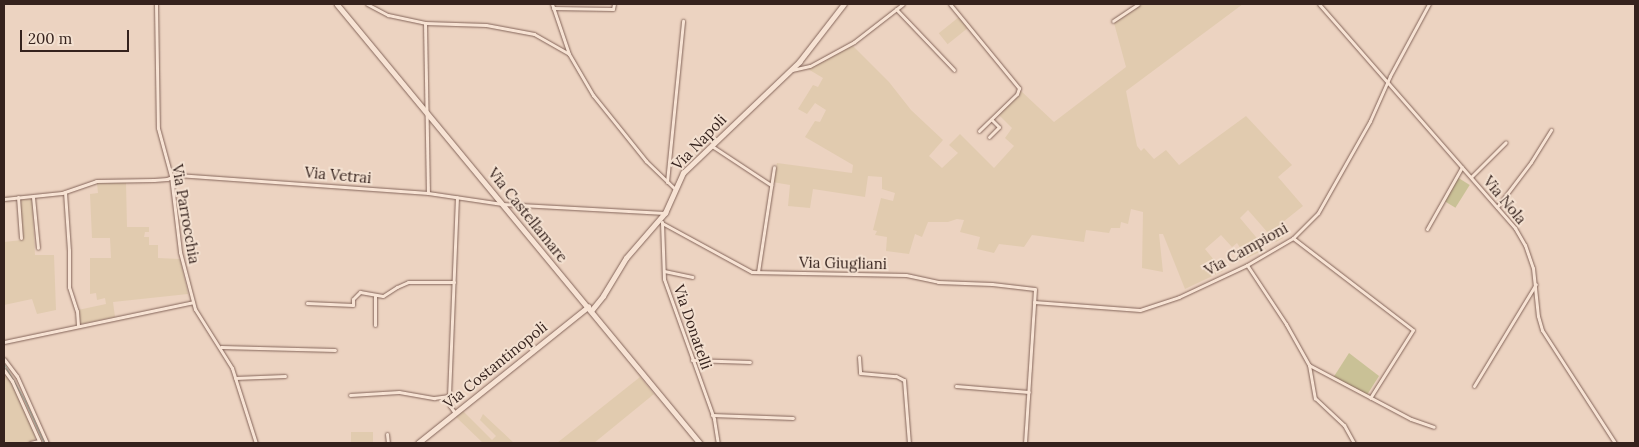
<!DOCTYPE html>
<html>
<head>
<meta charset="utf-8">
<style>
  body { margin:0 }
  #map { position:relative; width:1639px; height:447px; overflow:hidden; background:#ecd3c1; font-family:Lora,serif }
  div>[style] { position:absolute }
  .farmland>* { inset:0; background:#e1cbaf; transform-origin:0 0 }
  .green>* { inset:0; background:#c9c196; transform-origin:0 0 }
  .stream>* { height:1px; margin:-0.5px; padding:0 0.5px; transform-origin:0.5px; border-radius:0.5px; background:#a4beaf }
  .roads { filter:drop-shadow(0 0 1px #84655a) drop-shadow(0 0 1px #84655a) }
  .street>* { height:3px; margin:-1.5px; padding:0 1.5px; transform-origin:1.5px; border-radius:1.5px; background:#f7e3d4 }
  .secondary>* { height:4.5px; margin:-2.25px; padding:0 2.25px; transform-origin:2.25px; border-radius:2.25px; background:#f7e3d4 }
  span { translate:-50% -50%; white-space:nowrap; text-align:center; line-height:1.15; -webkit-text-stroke:4px #f3e0d0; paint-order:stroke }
  .street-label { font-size:15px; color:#35221d }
  .frame { position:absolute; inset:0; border:5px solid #35221d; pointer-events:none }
  .scale { position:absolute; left:20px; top:30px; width:109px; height:22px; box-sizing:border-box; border:2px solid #35221d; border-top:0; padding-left:6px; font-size:15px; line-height:18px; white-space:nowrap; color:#35221d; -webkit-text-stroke:4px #f3e0d0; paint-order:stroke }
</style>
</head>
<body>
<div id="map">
  <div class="farmland">
    <div style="clip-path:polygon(1141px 4px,1243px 4px,1126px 91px,1137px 146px,1141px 151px,1144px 148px,1154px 159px,1166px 150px,1179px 165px,1246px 116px,1292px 165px,1278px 177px,1303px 206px,1278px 226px,1284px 234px,1281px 236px,1283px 238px,1276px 242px,1248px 210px,1240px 218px,1266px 249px,1247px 258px,1237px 243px,1232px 247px,1221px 235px,1205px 249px,1223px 271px,1185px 289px,1163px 234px,1159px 234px,1163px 272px,1142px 268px,1143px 212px,1131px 209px,1128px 224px,1121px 222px,1120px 228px,1111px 228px,1109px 233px,1086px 230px,1084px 242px,1032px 235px,1024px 247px,999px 244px,994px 253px,977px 249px,980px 237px,960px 232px,964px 220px,957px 219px,948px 222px,928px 222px,922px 237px,915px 234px,909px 254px,886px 251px,887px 237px,875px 235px,877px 231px,873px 230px,881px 198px,893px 201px,895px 193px,882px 189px,882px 177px,868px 176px,865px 197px,813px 189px,810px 208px,788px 206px,790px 185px,772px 182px,777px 163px,852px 173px,853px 165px,805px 137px,815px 121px,820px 122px,826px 110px,815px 103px,807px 114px,798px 109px,813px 85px,818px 87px,823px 78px,808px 69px,852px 45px,889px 82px,911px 110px,943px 140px,929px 156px,942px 168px,958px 153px,949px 145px,960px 134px,994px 168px,1014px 146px,1005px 138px,1012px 128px,997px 113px,1021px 91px,1054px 122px,1126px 67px,1114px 23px)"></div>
    <div style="left:959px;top:17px;width:14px;height:26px;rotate:51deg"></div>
    <div style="clip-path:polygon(126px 182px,127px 227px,149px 227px,149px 232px,145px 232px,144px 237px,149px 237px,149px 245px,158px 245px,158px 258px,180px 259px,188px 294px,113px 302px,115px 317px,80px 324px,78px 310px,106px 304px,105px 298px,97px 300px,96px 293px,90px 294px,90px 258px,111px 258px,110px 238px,92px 238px,90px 194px,98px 193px,97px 183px)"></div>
    <div style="clip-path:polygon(32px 198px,35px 255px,54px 255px,56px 310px,37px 314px,32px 299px,4px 305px,4px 242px,22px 240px,20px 199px)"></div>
    <div style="clip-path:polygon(4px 371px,13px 384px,36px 437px,34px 440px,24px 443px,4px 443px)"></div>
    <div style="clip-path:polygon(640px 377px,654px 394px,594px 443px,557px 443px)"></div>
    <div style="clip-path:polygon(463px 411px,492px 440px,496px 436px,480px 420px,483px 414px,514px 443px,483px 443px,456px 417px)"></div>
    <div style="left:351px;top:432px;width:22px;height:11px"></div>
  </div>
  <div class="green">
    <div style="left:1457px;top:177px;width:15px;height:27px;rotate:32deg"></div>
    <div style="clip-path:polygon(1349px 353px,1379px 376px,1367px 395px,1333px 378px)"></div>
  </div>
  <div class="stream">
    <div style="left:4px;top:364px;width:43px;rotate:60.4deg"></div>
    <div style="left:25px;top:401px;width:46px;rotate:65.7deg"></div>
  </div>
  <div class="roads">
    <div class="street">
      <div style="left:156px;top:4px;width:124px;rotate:89.1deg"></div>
      <div style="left:158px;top:128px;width:50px;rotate:74.8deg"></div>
      <div style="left:171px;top:176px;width:77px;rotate:83.2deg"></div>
      <div style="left:180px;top:252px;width:59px;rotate:75.3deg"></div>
      <div style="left:195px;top:309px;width:70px;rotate:57.9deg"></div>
      <div style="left:232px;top:368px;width:79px;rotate:72.3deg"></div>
      <div style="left:367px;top:4px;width:24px;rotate:28deg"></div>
      <div style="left:388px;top:15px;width:38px;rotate:12deg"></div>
      <div style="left:425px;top:23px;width:61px;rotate:1.9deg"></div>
      <div style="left:486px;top:25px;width:49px;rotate:10.6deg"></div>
      <div style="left:534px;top:34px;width:40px;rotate:29.7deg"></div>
      <div style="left:552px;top:4px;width:53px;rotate:71.2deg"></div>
      <div style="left:569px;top:54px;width:48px;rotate:59.7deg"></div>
      <div style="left:593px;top:95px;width:85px;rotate:51.2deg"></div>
      <div style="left:646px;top:161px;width:40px;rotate:44deg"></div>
      <div style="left:950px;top:4px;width:109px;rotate:50.6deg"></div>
      <div style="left:1019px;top:88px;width:6px;rotate:108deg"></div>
      <div style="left:1017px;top:94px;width:53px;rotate:135.8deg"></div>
      <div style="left:1319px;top:4px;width:298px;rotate:48.8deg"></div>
      <div style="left:1515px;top:228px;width:20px;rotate:60deg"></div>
      <div style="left:1525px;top:245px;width:24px;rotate:71deg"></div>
      <div style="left:1533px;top:268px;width:48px;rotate:84.1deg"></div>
      <div style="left:1538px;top:316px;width:15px;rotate:74deg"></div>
      <div style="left:1542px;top:330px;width:135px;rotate:57.1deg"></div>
      <div style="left:553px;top:8px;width:60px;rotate:1deg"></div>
      <div style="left:613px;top:9px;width:5px;rotate:-79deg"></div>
      <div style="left:896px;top:9px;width:84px;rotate:46.4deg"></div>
      <div style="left:1113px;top:21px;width:30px;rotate:-34deg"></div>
      <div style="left:425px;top:23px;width:170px;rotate:89deg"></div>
      <div style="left:792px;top:70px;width:18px;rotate:-13deg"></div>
      <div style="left:810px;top:66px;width:50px;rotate:-28.6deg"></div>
      <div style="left:854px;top:42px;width:62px;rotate:-37.8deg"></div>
      <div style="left:989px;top:137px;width:14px;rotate:-45deg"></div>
      <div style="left:999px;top:127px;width:11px;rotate:-135deg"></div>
      <div style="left:712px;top:146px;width:71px;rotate:33.5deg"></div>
      <div style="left:1471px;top:177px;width:49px;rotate:-45deg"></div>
      <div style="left:667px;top:182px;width:162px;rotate:-84.3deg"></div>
      <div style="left:65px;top:192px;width:58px;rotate:86.1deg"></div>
      <div style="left:69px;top:250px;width:37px;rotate:90deg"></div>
      <div style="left:69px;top:287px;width:25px;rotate:72deg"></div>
      <div style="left:77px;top:311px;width:15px;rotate:86deg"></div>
      <div style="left:18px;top:197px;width:41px;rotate:85.8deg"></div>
      <div style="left:33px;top:197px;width:51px;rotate:84.4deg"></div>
      <div style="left:4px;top:199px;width:58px;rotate:-5.9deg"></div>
      <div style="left:62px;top:193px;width:36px;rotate:-19deg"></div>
      <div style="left:96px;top:181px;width:58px;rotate:-1deg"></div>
      <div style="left:154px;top:180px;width:13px;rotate:-4deg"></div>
      <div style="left:167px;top:179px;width:11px;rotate:-22deg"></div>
      <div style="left:177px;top:175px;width:252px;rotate:4.1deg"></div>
      <div style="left:428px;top:193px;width:75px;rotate:8.5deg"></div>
      <div style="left:502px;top:204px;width:163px;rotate:3.2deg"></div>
      <div style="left:1497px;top:207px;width:56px;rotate:-52.9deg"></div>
      <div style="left:1531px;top:162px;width:38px;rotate:-58deg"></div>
      <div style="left:662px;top:222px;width:57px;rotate:88deg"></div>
      <div style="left:664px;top:279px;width:149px;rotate:70.3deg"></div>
      <div style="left:714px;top:419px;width:24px;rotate:81deg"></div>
      <div style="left:662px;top:223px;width:102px;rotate:28.6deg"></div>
      <div style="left:752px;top:272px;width:154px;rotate:1.1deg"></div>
      <div style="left:906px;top:275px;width:33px;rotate:12deg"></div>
      <div style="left:938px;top:282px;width:54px;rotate:2.1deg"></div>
      <div style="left:992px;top:284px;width:43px;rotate:6.6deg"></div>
      <div style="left:1035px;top:289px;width:154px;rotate:93.7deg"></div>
      <div style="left:1427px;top:229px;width:71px;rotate:-60.6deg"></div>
      <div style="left:1293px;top:238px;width:151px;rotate:37.5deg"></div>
      <div style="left:1413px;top:330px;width:80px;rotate:122.3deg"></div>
      <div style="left:1247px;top:265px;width:71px;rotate:56.5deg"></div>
      <div style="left:1286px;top:324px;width:47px;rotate:60.7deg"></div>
      <div style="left:1309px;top:365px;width:115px;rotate:27.9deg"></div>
      <div style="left:1411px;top:419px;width:24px;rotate:19deg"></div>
      <div style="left:664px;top:271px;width:29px;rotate:12deg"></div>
      <div style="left:758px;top:272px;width:106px;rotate:-81.3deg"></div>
      <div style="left:375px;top:296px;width:29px;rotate:90deg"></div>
      <div style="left:1034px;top:302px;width:106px;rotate:4.3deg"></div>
      <div style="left:1140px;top:310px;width:41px;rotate:-18.4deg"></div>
      <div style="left:1179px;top:297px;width:75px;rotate:-25.2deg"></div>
      <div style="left:1247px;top:265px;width:53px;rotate:-30.4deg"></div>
      <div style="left:1293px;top:238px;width:35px;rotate:-45deg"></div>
      <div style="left:1318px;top:213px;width:106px;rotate:-60.5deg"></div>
      <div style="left:1370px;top:121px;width:49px;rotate:-66deg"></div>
      <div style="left:1390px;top:76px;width:82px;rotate:-61.6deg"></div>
      <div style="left:307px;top:303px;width:46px;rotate:2.5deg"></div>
      <div style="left:353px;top:305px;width:6px;rotate:-90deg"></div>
      <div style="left:353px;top:299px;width:10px;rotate:-45deg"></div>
      <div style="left:360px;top:292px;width:23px;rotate:10deg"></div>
      <div style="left:383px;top:296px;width:17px;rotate:-33deg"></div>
      <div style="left:397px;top:287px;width:12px;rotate:-24deg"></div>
      <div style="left:408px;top:282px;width:46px"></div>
      <div style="left:4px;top:342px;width:193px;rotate:-11.9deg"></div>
      <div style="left:221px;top:347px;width:114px;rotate:1.5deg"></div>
      <div style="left:859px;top:357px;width:16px;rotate:86deg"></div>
      <div style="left:860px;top:373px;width:36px;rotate:5deg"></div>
      <div style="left:896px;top:376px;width:9px;rotate:27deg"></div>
      <div style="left:904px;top:380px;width:63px;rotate:85.5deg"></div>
      <div style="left:4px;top:359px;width:21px;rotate:53deg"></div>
      <div style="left:17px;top:376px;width:73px;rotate:65.9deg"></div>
      <div style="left:692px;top:360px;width:58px;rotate:2deg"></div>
      <div style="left:1309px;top:365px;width:34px;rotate:80deg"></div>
      <div style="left:1315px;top:398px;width:40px;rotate:43deg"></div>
      <div style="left:1344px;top:425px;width:21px;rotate:61deg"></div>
      <div style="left:4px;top:370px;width:14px;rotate:54deg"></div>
      <div style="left:12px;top:381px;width:68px;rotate:65.7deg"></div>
      <div style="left:235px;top:378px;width:50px;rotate:-2.3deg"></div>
      <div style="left:956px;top:386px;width:73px;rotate:4.7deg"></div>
      <div style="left:1474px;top:386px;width:119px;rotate:-58.7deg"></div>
      <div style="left:350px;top:395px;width:49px;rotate:-3.5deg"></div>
      <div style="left:399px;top:392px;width:36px;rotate:10deg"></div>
      <div style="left:434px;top:398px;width:15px;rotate:-8deg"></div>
      <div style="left:455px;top:413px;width:9px;rotate:-126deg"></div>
      <div style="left:450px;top:406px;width:10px;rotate:-96deg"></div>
      <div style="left:449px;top:396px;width:199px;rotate:-87.7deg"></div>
      <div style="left:712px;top:415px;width:81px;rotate:2.1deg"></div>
      <div style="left:387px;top:434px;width:9px;rotate:84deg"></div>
      <div style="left:30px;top:443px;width:9px;rotate:-13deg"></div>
    </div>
    <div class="secondary">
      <div style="left:337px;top:4px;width:570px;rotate:50.41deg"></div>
      <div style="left:591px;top:311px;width:19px;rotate:-51deg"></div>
      <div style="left:603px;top:296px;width:44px;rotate:-58.8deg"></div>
      <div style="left:626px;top:258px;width:60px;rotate:-49.1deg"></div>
      <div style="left:665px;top:213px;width:44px;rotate:-65.8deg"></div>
      <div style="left:683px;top:173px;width:161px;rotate:-43.7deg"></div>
      <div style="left:799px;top:62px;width:73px;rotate:-52.2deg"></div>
      <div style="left:418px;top:443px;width:218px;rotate:-38.7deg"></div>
    </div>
  </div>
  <div class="street-label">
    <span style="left:699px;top:142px;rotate:-46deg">Via Napoli</span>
    <span style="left:338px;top:175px;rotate:5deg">Via Vetrai</span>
    <span style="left:1505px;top:200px;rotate:50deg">Via Nola</span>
    <span style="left:186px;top:214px;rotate:80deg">Via Parrocchia</span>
    <span style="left:528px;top:215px;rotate:51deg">Via Castellamare</span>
    <span style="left:1246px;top:249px;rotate:-29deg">Via Campioni</span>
    <span style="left:843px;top:263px;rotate:1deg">Via Giugliani</span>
    <span style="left:693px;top:327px;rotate:71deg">Via Donatelli</span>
    <span style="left:495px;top:365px;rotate:-39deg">Via Costantinopoli</span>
  </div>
  <div class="frame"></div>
  <div class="scale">200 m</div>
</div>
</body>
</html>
